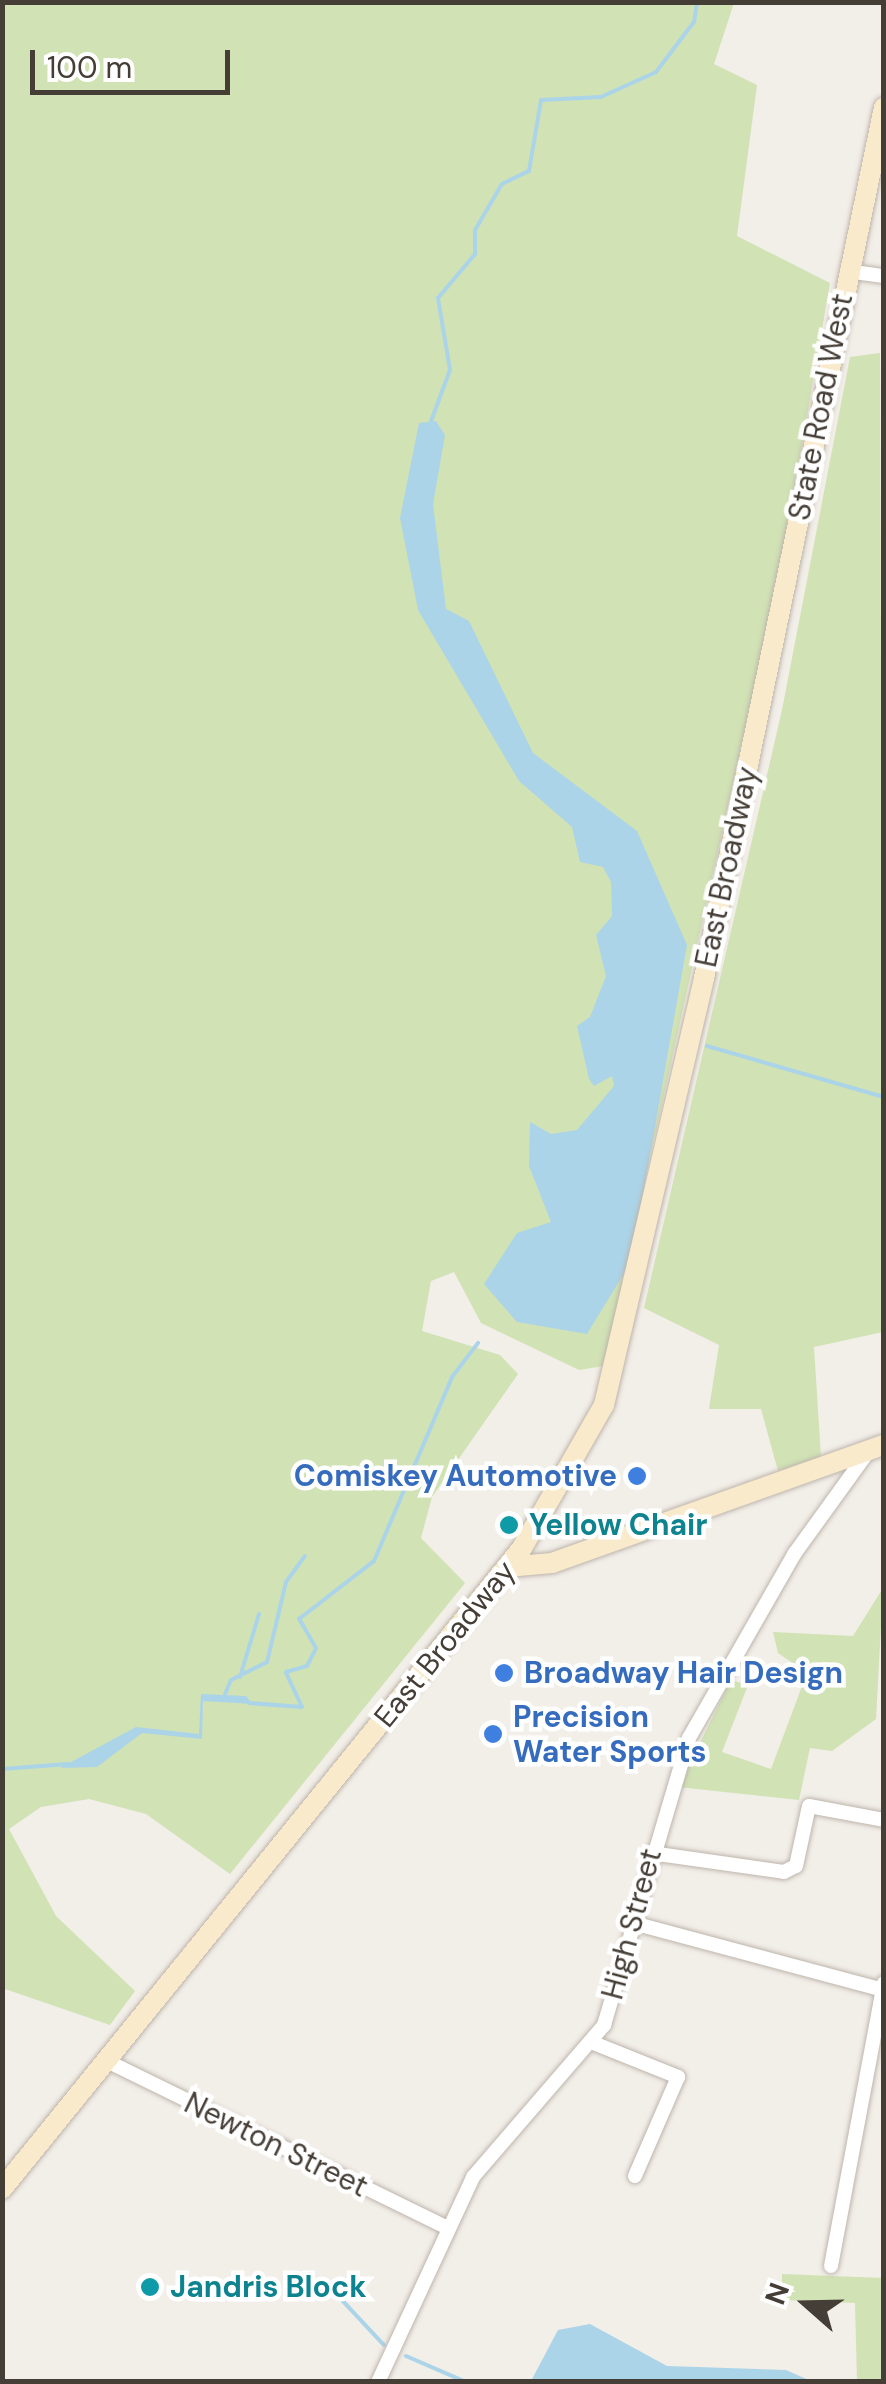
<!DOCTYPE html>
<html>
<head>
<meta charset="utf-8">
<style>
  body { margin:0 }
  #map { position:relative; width:886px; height:2384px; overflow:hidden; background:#f2eee8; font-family:"DM Sans",sans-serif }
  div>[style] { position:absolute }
  .green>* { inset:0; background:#d1e2b5 }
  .water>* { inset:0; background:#abd4e8 }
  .stream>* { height:4px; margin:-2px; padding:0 2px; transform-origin:2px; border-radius:2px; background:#abd4e8 }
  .roads { filter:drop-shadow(0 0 2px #bdb5ac) drop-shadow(0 0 2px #bdb5ac) }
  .street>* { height:14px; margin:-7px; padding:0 7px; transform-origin:7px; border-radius:7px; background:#fff }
  .secondary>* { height:20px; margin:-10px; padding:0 10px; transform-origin:10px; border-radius:10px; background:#f9eacb }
  .dots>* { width:28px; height:28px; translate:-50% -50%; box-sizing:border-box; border:5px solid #fff; border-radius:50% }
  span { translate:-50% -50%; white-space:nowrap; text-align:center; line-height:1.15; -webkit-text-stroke:9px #fff; paint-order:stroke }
  .street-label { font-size:30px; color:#453e37 }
  .shop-label { font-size:30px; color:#366cbe; font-weight:700 }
  .right { translate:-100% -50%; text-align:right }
  .left { translate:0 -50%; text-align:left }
  .culture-label { font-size:30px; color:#0d838f; font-weight:700 }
  .frame { position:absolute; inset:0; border:5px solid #453e37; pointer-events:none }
  .north { position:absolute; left:756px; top:2254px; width:100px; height:100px; -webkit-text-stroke:8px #fff; paint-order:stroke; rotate:290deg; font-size:28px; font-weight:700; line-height:40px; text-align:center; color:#453e37 }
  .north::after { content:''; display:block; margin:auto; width:35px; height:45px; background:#453e37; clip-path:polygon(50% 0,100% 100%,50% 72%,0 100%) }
  .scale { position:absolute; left:30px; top:50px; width:200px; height:45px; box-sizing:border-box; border:5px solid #453e37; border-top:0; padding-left:12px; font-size:30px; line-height:35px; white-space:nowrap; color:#453e37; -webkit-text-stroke:8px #fff; paint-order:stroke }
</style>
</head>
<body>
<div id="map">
  <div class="green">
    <div style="clip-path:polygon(3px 3px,734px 3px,714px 64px,757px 85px,737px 236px,830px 283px,781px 566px,604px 1366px,579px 1370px,481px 1323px,454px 1272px,431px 1281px,422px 1331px,500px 1355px,518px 1374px,432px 1497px,421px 1538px,465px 1583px,230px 1874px,146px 1814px,89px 1799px,41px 1807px,9px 1829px,56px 1916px,135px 1991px,110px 2025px,2px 1988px)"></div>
    <div style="clip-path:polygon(880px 353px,883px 1332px,814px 1347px,821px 1457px,778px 1471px,761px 1409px,709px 1409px,719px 1345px,644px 1308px,782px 710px,850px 357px)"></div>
    <div style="clip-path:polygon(883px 1588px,876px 1719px,832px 1751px,810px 1748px,799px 1800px,678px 1787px,731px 1680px,748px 1685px,722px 1752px,771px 1769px,807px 1673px,778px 1653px,773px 1632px,853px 1636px)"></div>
    <div style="clip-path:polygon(782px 2274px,883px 2278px,883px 2381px,857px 2381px,855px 2303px,782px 2300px)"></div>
  </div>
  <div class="water">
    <div style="clip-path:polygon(436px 421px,445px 435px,433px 504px,446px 609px,469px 621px,533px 753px,637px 831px,687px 945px,631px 1262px,587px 1334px,517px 1322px,484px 1284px,517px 1233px,551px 1222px,529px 1166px,530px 1122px,551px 1134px,577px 1130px,614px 1086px,612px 1076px,594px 1086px,589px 1079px,577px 1026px,590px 1017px,606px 976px,596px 935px,612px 916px,611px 882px,603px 867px,580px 862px,572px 827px,519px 781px,418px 610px,400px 518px,419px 423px)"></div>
    <div style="clip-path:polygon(201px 1694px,246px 1696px,253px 1704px,203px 1701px,202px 1739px,142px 1733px,97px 1767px,60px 1768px,136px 1727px,199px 1734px)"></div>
    <div style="clip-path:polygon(590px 2324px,667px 2366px,786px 2370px,811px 2381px,531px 2381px,558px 2330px)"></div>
  </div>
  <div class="stream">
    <div style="left:430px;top:424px;width:58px;rotate:-69.7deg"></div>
    <div style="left:450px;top:370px;width:73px;rotate:-99.5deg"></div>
    <div style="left:438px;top:298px;width:57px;rotate:-49.9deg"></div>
    <div style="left:475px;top:254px;width:24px;rotate:-90deg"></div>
    <div style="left:475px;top:230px;width:53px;rotate:-59.6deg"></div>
    <div style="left:502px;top:184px;width:30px;rotate:-26deg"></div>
    <div style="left:529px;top:171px;width:72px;rotate:-80.4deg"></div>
    <div style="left:541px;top:100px;width:60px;rotate:-2.9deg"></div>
    <div style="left:601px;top:97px;width:60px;rotate:-24.4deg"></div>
    <div style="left:656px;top:72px;width:63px;rotate:-52.8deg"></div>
    <div style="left:694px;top:22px;width:20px;rotate:-81deg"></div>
    <div style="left:410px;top:495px;width:24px;rotate:-85deg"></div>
    <div style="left:707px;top:1046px;width:184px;rotate:16.1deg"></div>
    <div style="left:240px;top:1677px;width:66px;rotate:-73.2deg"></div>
    <div style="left:225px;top:1694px;width:15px;rotate:-67deg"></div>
    <div style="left:231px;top:1680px;width:40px;rotate:-26.6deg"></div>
    <div style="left:267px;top:1662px;width:82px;rotate:-76.6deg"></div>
    <div style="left:286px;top:1582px;width:32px;rotate:-54deg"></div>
    <div style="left:249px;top:1703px;width:53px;rotate:4.3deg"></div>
    <div style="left:302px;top:1707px;width:38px;rotate:-115deg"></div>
    <div style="left:286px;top:1672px;width:22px;rotate:-16deg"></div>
    <div style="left:307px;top:1666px;width:20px;rotate:-63deg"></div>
    <div style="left:316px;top:1648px;width:34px;rotate:-120deg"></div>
    <div style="left:299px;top:1619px;width:95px;rotate:-37.7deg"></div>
    <div style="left:374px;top:1561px;width:200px;rotate:-67deg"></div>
    <div style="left:452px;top:1377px;width:43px;rotate:-52.6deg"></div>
    <div style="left:2px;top:1769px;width:66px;rotate:-4.3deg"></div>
    <div style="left:325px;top:2282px;width:86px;rotate:46.9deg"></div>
    <div style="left:406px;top:2356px;width:65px;rotate:23.4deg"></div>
  </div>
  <div class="roads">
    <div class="street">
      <div style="left:847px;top:271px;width:37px;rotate:8deg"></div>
      <div style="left:651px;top:1853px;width:134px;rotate:8.1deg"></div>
      <div style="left:784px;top:1872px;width:13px;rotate:-27deg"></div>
      <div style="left:796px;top:1866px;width:61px;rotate:-77.8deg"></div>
      <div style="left:809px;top:1806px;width:76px;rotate:10.6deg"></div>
      <div style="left:637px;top:1924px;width:256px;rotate:15deg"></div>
      <div style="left:591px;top:2042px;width:94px;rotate:21.9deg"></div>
      <div style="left:678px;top:2077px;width:108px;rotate:113.5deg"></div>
      <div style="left:107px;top:2061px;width:377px;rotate:26.1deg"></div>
      <div style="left:831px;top:2266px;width:288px;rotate:-79.4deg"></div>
      <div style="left:378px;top:2382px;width:226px;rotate:-65.1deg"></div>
      <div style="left:473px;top:2177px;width:201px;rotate:-49.2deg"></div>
      <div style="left:604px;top:2025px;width:299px;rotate:-73.5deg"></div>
      <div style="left:689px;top:1738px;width:213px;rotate:-60.2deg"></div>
      <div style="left:795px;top:1553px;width:123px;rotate:-54.2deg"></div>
    </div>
    <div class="secondary">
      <div style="left:507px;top:1567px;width:45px;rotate:-5.1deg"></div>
      <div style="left:552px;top:1563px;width:352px;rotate:-19.6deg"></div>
      <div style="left:2px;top:2189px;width:825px;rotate:-50.95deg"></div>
      <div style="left:522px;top:1548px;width:165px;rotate:-60.2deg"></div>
      <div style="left:604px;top:1405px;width:439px;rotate:-76.8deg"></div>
      <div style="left:704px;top:978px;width:889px;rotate:-78.32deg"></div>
    </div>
  </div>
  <div class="dots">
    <div style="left:637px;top:1476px;background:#3f7fe0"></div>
    <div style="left:509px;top:1525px;background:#0f9aa8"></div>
    <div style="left:504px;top:1673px;background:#3f7fe0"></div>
    <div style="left:493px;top:1734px;background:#3f7fe0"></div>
    <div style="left:150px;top:2287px;background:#0f9aa8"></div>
  </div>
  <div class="street-label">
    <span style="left:821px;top:407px;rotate:-79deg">State Road West</span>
    <span style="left:727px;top:867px;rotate:-78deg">East Broadway</span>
    <span style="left:445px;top:1644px;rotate:-51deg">East Broadway</span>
    <span style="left:632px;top:1924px;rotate:-75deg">High Street</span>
    <span style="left:276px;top:2145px;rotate:26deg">Newton Street</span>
  </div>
  <div class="shop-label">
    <span class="right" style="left:617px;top:1476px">Comiskey Automotive</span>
    <span class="left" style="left:524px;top:1673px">Broadway Hair Design</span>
    <span class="left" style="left:513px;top:1734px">Precision<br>Water Sports</span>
  </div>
  <div class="culture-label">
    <span class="left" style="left:529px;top:1525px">Yellow Chair</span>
    <span class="left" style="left:170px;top:2287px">Jandris Block</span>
  </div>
  <div class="frame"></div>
  <div class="north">N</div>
  <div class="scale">100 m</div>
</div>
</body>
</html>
